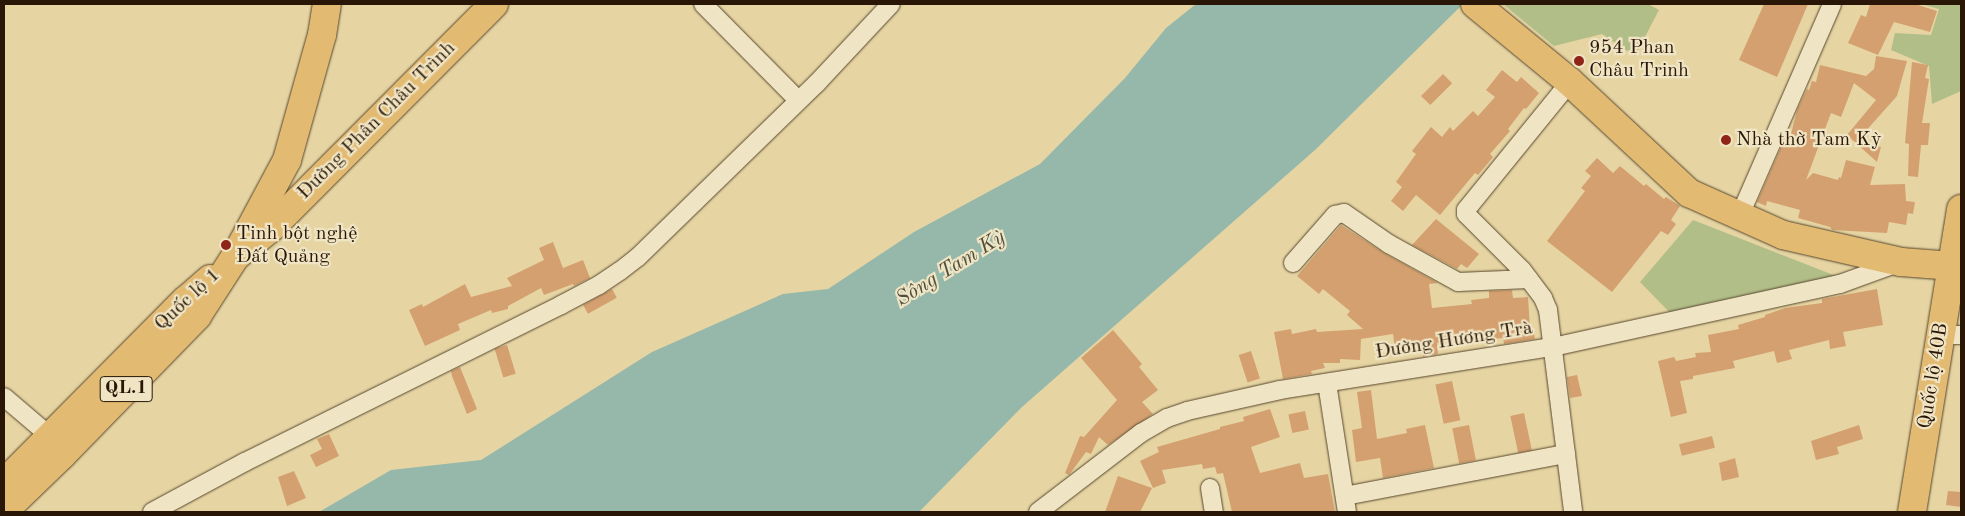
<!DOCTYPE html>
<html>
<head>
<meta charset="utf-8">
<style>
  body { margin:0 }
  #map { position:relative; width:1965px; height:516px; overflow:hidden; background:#e6d5a3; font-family:"Old Standard TT",serif }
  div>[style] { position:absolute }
  .green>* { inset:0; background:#b1be88 }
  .water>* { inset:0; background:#96b8aa }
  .building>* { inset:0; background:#d4a06f; transform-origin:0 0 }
  .roads { filter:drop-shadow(0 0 1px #58462d) drop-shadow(0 0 1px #58462d) }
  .street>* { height:18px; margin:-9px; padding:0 9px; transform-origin:9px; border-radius:9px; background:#efe4c3 }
  .primary>* { height:28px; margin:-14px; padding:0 14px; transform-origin:14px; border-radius:14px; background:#e3ba72 }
  .highway>* { height:28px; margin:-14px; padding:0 14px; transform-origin:14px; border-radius:14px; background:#e3ba72 }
  .dots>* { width:14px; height:14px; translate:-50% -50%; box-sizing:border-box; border:2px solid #efe4c3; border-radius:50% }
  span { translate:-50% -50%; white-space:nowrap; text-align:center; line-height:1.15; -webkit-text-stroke:4.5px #efe4c3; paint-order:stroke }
  .shield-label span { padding:1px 4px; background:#efe4c3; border:1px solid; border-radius:4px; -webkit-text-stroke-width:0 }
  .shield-label { font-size:19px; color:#291606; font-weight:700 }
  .poi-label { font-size:20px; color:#291606 }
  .left { translate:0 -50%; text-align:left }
  .street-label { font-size:20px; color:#291606 }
  .water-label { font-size:21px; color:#4f4f3f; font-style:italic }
  .frame { position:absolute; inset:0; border:5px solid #291606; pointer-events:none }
</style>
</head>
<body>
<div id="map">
  <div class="green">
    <div style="clip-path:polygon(1503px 4px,1648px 4px,1659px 10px,1635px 56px,1602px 34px,1554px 46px)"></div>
    <div style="clip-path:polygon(1921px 4px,1961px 4px,1961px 91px,1932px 104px,1929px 66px,1891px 50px,1895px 33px,1931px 35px,1939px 9px)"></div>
    <div style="clip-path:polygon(1693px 220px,1836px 276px,1676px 319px,1640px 282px)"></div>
  </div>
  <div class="water">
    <div style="clip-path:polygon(1196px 4px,1463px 4px,1315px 150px,1022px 407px,919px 512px,319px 512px,391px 470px,481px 460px,652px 352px,783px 294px,828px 289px,914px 232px,1040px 164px,1125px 78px,1166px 28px)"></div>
  </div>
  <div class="building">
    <div style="clip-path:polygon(1764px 4px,1808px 4px,1777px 77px,1739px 60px)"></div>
    <div style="clip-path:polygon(1870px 4px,1915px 4px,1937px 11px,1930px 32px,1894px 22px,1878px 55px,1848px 43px,1861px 15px,1866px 17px)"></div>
    <div style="clip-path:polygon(1876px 56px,1907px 61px,1897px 96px,1864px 133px,1866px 135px,1861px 141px,1881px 147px,1877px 162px,1847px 135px,1876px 100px,1854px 83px,1841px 117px,1831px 113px,1806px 180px,1813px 173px,1838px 180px,1839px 177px,1841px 178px,1846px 160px,1875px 167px,1870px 185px,1905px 184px,1906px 201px,1915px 202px,1913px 214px,1908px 213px,1906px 225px,1889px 222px,1887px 233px,1832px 230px,1830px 227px,1798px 218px,1800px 210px,1767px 201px,1766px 206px,1757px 202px,1782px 145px,1787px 137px,1790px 138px,1797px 110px,1807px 89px,1809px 90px,1812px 81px,1816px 82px,1820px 65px,1866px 76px,1874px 69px)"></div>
    <div style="clip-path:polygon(1912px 62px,1928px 65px,1925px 78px,1929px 79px,1922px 123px,1930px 123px,1928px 145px,1921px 145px,1918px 177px,1908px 176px,1909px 144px,1905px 143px)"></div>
    <div style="clip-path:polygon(1502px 70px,1517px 82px,1521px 77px,1539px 93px,1526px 109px,1524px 108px,1508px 129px,1510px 131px,1490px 154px,1493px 157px,1478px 175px,1475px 173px,1440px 215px,1416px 195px,1403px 211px,1391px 201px,1402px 187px,1396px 182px,1416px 154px,1412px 151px,1431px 127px,1442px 137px,1450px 127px,1453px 131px,1473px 111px,1478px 116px,1495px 97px,1486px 90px)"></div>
    <div style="left:1443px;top:74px;width:13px;height:31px;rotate:45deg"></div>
    <div style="clip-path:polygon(1597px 158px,1613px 173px,1620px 166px,1644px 186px,1646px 184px,1664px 199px,1666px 197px,1680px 206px,1671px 220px,1676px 224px,1668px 235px,1661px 231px,1612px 292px,1547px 241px,1585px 191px,1581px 188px,1591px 176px,1585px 171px)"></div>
    <div style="clip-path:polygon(1436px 219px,1479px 254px,1467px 268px,1461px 264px,1457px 269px,1412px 245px)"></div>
    <div style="clip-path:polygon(1341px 225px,1384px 253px,1438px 283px,1429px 284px,1432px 308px,1472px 304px,1471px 300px,1489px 298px,1489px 291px,1512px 290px,1513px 298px,1528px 297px,1530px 328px,1533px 328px,1535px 339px,1504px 344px,1503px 338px,1461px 342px,1461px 339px,1437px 343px,1438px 354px,1423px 357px,1422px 344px,1395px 348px,1393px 334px,1361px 339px,1360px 360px,1340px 359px,1340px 363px,1323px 363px,1325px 368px,1311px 371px,1312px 374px,1283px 379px,1274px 332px,1291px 329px,1292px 334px,1316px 329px,1317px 332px,1363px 329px,1347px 315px,1350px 311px,1323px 289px,1319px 294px,1297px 276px)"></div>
    <div style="clip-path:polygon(553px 242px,563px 268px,583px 260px,590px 278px,574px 286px,573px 284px,544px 295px,541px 288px,508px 306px,508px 309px,492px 313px,491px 310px,458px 324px,460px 330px,425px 346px,409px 310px,422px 304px,423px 307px,465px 284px,471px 297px,512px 286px,507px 278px,544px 260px,539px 248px)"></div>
    <div style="left:612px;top:289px;width:10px;height:33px;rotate:61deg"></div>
    <div style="clip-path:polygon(1877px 289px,1883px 325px,1843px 332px,1846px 346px,1830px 349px,1829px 340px,1789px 350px,1792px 359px,1777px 363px,1774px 351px,1733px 361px,1735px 368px,1693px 376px,1693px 379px,1680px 381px,1687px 413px,1671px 417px,1658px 361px,1674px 357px,1676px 361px,1696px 357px,1695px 353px,1711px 352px,1708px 335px,1739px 329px,1738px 325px,1765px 317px,1765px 315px,1785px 308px,1822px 303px,1822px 299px)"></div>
    <div style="clip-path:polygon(1113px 330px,1142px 364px,1139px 367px,1158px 390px,1142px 402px,1153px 414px,1108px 445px,1099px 437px,1091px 454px,1086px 452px,1069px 475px,1065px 473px,1080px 436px,1084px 437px,1117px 400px,1081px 358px)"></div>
    <div style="left:507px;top:345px;width:30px;height:13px;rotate:73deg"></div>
    <div style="left:1251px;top:351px;width:29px;height:13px;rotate:72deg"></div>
    <div style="clip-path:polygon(460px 367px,477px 409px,467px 414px,452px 376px,451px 371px)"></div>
    <div style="clip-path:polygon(1577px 375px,1582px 396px,1570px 398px,1567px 377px)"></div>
    <div style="left:1452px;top:381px;width:40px;height:17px;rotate:78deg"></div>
    <div style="clip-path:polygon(1371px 390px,1377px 439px,1407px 433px,1406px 429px,1425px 425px,1434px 468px,1383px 478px,1380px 458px,1356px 462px,1352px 430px,1362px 428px,1357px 392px)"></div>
    <div style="clip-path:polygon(1270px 409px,1280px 437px,1251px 447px,1260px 473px,1300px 463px,1304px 478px,1328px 474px,1335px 512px,1232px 512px,1223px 473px,1217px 474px,1215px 467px,1203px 469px,1202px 464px,1162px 470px,1166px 483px,1153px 488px,1140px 461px,1159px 452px,1157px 447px,1220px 429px,1220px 427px,1244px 421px,1243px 417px)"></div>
    <div style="left:1305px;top:411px;width:19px;height:17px;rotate:78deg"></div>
    <div style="left:1524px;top:413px;width:38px;height:14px;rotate:78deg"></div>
    <div style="left:1469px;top:425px;width:36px;height:17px;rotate:79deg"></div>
    <div style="clip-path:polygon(1859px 425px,1863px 439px,1837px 447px,1839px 454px,1816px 460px,1811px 441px)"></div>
    <div style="clip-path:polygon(329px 434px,339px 456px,316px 467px,310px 455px,322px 449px,317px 439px)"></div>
    <div style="left:1712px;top:436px;width:12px;height:34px;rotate:76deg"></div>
    <div style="clip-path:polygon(1735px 458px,1739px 477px,1722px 481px,1719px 463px)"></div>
    <div style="clip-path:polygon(294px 471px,306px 498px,287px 506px,278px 477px)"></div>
    <div style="clip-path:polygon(1118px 476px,1152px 488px,1140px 512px,1105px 512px)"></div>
    <div style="clip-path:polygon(1948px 491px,1961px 492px,1961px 507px,1946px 505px)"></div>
  </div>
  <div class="roads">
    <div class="street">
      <div style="left:703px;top:4px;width:135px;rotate:45.3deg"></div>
      <div style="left:1570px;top:82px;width:165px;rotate:129.1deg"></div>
      <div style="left:1466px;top:210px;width:4px;rotate:90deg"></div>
      <div style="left:1466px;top:214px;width:79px;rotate:45deg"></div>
      <div style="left:1522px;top:270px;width:35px;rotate:53deg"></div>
      <div style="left:1543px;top:298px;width:13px;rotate:67deg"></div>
      <div style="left:1548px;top:310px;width:204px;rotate:82.9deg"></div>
      <div style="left:1740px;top:215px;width:230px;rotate:-66.4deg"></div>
      <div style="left:1293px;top:263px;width:64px;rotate:-48.8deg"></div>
      <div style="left:1335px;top:215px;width:9px;rotate:-13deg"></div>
      <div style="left:1344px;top:213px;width:55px;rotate:34.6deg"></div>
      <div style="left:1389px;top:244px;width:79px;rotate:28.8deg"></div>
      <div style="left:1458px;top:282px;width:71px;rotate:-2.4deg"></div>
      <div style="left:1941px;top:335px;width:20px"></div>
      <div style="left:1327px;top:383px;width:131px;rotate:81.2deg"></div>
      <div style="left:4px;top:397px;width:62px;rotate:40.4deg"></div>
      <div style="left:1210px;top:488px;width:24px;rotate:81deg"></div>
      <div style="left:1345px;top:496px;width:225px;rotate:-10.8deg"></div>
      <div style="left:152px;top:512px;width:106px;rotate:-28.3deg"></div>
      <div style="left:245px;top:462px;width:353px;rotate:-26.4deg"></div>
      <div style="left:561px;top:305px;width:43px;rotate:-27.8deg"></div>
      <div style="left:599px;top:285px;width:25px;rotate:-34deg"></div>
      <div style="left:620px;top:271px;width:23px;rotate:-38deg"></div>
      <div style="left:638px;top:257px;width:250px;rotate:-44.2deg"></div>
      <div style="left:817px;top:83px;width:108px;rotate:-46.9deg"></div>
      <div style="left:1038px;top:512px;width:130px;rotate:-37.5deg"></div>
      <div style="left:1141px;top:433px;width:30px;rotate:-30deg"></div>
      <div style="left:1167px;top:418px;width:21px;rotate:-19deg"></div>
      <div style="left:1187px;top:411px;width:95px;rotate:-12.7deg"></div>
      <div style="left:1280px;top:390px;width:276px;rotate:-9deg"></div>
      <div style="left:1553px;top:347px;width:294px;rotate:-12.4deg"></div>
      <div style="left:1840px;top:284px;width:62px;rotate:-19.9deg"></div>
    </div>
    <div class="primary">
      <div style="left:1475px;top:4px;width:123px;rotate:39.4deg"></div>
      <div style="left:1570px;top:82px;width:163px;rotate:43deg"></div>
      <div style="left:1689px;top:193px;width:103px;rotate:24.1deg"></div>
      <div style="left:1783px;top:235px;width:121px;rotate:12.9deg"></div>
      <div style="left:1901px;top:262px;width:52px;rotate:4.4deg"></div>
      <div style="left:1953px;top:266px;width:8px;rotate:-7deg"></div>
      <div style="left:235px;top:257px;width:49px;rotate:-39.2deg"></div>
      <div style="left:273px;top:226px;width:313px;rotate:-45.1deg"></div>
    </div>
    <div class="highway">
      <div style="left:4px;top:483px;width:258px;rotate:-45.2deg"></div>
      <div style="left:186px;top:300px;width:32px;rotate:-41deg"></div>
      <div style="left:4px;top:511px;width:81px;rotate:-44deg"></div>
      <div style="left:62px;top:455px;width:194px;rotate:-45.8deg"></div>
      <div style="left:197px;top:316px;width:70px;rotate:-57.2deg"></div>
      <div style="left:235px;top:257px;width:110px;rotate:-61.8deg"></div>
      <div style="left:287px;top:160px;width:130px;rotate:-74.4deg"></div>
      <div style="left:322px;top:35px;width:31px;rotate:-81deg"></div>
      <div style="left:1912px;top:512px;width:307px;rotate:-80.8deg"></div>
    </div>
  </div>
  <div class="dots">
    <div style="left:1579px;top:61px;background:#8f2418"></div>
    <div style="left:1726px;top:140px;background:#8f2418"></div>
    <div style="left:226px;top:245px;background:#8f2418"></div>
  </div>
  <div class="shield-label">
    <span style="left:126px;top:389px">QL.1</span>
  </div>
  <div class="poi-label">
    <span class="left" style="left:1589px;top:60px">954 Phan<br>Châu Trinh</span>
    <span class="left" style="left:1736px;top:140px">Nhà thờ Tam Kỳ</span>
    <span class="left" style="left:236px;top:246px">Tinh bột nghệ<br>Đất Quảng</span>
  </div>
  <div class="street-label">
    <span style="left:377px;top:121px;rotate:-45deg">Đường Phân Châu Trình</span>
    <span style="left:188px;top:300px;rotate:-43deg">Quốc lộ 1</span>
    <span style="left:1454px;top:341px;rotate:-9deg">Đường Hương Trà</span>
    <span style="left:1934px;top:376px;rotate:-81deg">Quốc lộ 40B</span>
  </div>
  <div class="water-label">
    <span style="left:951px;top:269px;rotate:-32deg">Sông Tam Kỳ</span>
  </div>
  <div class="frame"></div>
</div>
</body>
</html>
